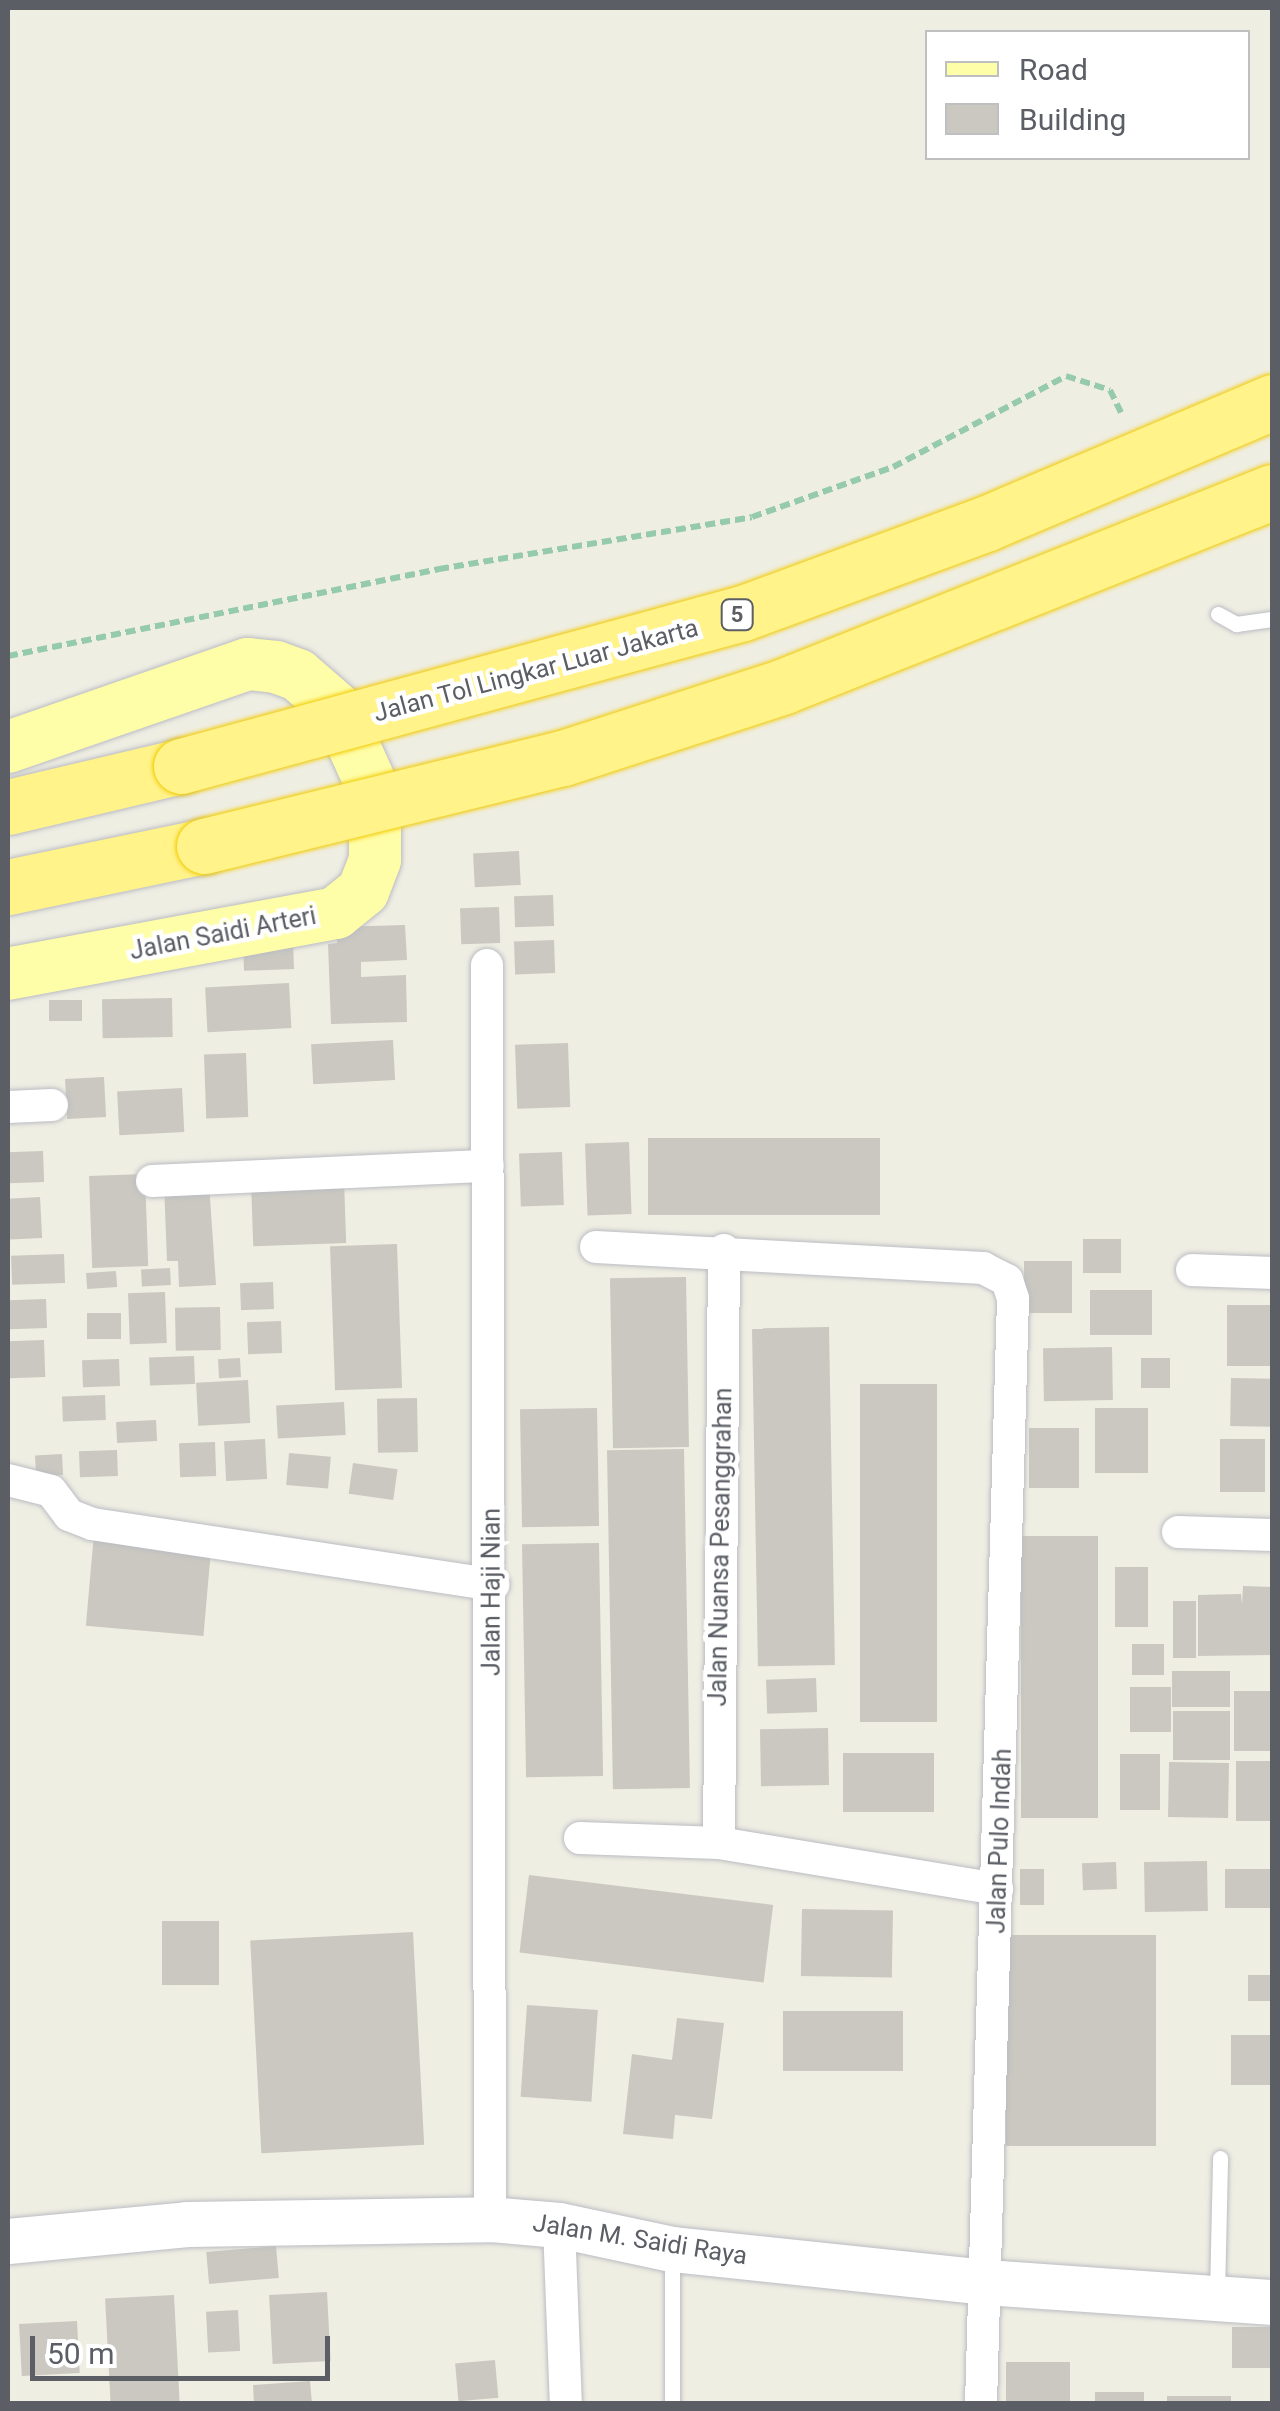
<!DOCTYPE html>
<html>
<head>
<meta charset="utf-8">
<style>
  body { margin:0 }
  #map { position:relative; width:1280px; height:2411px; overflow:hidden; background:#efeee3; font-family:Roboto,sans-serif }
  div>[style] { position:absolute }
  .building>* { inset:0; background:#cac8c0; transform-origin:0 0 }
  .path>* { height:6px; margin-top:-3px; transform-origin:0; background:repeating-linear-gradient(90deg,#96caac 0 10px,transparent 0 15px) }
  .roads { filter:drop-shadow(0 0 2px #bbbcc3) drop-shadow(0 0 2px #bbbcc3) }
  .lane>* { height:15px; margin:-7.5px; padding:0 7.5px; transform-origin:7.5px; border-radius:7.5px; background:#fff }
  .street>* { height:32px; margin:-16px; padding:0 16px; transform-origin:16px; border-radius:16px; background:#fff }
  .secondary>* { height:45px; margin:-22.5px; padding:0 22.5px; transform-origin:22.5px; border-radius:22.5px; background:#fff }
  .primary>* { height:52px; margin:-26px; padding:0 26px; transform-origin:26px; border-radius:26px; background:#fffea8 }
  .highway>* { height:55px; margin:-27.5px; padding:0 27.5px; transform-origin:27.5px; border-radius:27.5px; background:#fff38a }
  .bridges { filter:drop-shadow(0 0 2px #f2cb00) drop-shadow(0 0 2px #f2cb00) }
  .highway-bridge>* { height:55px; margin:-27.5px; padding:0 27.5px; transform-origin:27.5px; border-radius:27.5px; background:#fff38a }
  span { translate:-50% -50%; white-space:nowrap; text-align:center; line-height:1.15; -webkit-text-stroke:9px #fff; paint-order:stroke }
  .shield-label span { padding:2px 8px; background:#fff; border:2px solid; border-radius:8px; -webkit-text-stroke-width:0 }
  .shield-label { font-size:22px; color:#5b5e65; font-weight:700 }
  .street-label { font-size:25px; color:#5b5e65 }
  .frame { position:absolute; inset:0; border:10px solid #5b5e65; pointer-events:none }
  .legend { position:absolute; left:925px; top:30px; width:325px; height:130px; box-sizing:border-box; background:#fff; border:2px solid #bdbfc1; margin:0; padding:12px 18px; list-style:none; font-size:30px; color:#5b5e65 }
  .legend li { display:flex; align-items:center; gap:20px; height:50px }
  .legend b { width:50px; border:2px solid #bdbfc1 }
  .scale { position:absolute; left:30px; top:2336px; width:300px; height:45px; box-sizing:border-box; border:5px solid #5b5e65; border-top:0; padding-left:12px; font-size:30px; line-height:35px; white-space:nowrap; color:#5b5e65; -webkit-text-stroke:8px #fff; paint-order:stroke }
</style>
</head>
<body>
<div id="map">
  <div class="building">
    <div style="left:519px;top:851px;width:34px;height:46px;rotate:87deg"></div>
    <div style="left:553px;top:895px;width:31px;height:39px;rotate:88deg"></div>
    <div style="left:499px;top:907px;width:36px;height:39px;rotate:88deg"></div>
    <div style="clip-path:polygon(405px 925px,407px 960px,361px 962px,361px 977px,406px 975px,407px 1022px,331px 1024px,328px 944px,337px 943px,336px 927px)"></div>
    <div style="left:554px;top:940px;width:33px;height:40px;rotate:88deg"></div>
    <div style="left:293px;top:941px;width:28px;height:50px;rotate:88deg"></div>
    <div style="left:289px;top:983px;width:45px;height:84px;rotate:87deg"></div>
    <div style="left:172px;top:998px;width:39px;height:70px;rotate:89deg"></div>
    <div style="left:82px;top:1000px;width:21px;height:33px;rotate:90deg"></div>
    <div style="left:393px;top:1040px;width:40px;height:82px;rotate:87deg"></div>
    <div style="left:568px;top:1043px;width:64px;height:53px;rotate:88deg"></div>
    <div style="left:246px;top:1053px;width:64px;height:42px;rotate:88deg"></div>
    <div style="left:104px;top:1077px;width:40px;height:39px;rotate:87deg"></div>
    <div style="left:182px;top:1088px;width:44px;height:65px;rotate:87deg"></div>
    <div style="left:880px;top:1138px;width:77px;height:232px;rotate:90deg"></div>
    <div style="left:629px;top:1142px;width:72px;height:44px;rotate:88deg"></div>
    <div style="left:43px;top:1151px;width:31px;height:35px;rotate:88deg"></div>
    <div style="left:562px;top:1152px;width:53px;height:43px;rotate:88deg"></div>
    <div style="left:145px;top:1174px;width:92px;height:56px;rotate:88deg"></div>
    <div style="left:344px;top:1180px;width:63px;height:93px;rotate:88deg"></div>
    <div style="clip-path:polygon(209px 1183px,216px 1285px,179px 1287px,178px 1261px,167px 1261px,164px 1184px)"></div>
    <div style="left:40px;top:1197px;width:41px;height:32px;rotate:87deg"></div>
    <div style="left:1083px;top:1239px;width:38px;height:34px"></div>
    <div style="left:397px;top:1244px;width:144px;height:67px;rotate:88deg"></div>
    <div style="left:64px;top:1254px;width:29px;height:53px;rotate:88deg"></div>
    <div style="left:1024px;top:1261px;width:48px;height:52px"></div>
    <div style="left:170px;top:1268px;width:17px;height:29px;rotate:87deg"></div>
    <div style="left:116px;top:1271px;width:16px;height:30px;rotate:86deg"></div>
    <div style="left:686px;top:1277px;width:170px;height:76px;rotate:89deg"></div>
    <div style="left:273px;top:1282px;width:27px;height:33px;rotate:88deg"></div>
    <div style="left:1152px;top:1290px;width:45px;height:62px;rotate:90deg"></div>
    <div style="left:165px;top:1292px;width:51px;height:37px;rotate:88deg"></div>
    <div style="left:46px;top:1299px;width:29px;height:38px;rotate:88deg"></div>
    <div style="left:1227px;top:1305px;width:45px;height:61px"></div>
    <div style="left:220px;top:1307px;width:43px;height:45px;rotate:89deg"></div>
    <div style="left:121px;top:1313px;width:26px;height:34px;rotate:90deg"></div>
    <div style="left:281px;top:1321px;width:32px;height:34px;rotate:88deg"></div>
    <div style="left:829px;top:1327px;width:338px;height:77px;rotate:89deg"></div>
    <div style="left:44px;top:1340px;width:37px;height:36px;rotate:88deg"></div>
    <div style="left:1112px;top:1347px;width:53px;height:69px;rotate:89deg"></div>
    <div style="left:194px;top:1356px;width:28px;height:45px;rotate:88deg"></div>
    <div style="left:240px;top:1358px;width:19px;height:22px;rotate:87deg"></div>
    <div style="left:1141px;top:1358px;width:29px;height:30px"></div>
    <div style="left:119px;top:1359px;width:27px;height:37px;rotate:88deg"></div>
    <div style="left:1231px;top:1378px;width:41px;height:48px;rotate:1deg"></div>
    <div style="left:248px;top:1380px;width:43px;height:52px;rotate:87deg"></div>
    <div style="left:860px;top:1384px;width:77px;height:338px"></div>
    <div style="left:105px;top:1395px;width:25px;height:43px;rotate:88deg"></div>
    <div style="left:417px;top:1398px;width:54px;height:40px;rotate:89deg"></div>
    <div style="left:344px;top:1402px;width:33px;height:68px;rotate:87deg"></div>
    <div style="left:597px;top:1408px;width:118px;height:77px;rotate:89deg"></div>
    <div style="left:1095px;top:1408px;width:53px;height:65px"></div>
    <div style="left:156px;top:1420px;width:21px;height:40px;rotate:87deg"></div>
    <div style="left:1029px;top:1428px;width:50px;height:60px"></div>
    <div style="left:265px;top:1439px;width:40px;height:41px;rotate:87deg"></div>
    <div style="left:1220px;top:1439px;width:45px;height:53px"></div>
    <div style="left:215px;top:1442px;width:34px;height:36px;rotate:88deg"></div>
    <div style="left:684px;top:1449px;width:339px;height:77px;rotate:89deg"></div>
    <div style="left:117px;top:1450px;width:26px;height:38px;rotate:88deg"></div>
    <div style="left:289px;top:1453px;width:42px;height:32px;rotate:5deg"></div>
    <div style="left:62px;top:1454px;width:21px;height:27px;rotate:87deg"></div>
    <div style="left:353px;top:1463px;width:45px;height:31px;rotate:8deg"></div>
    <div style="left:94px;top:1533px;width:118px;height:93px;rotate:5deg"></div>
    <div style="left:1021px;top:1536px;width:77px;height:282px"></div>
    <div style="left:599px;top:1543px;width:233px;height:77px;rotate:89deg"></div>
    <div style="left:1115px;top:1567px;width:33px;height:60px"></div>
    <div style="clip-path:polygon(1243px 1586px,1272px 1587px,1272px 1655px,1198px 1656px,1198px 1595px,1241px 1594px,1242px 1605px)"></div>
    <div style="left:1173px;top:1601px;width:23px;height:57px"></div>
    <div style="left:1132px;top:1644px;width:32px;height:31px"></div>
    <div style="left:1172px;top:1671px;width:58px;height:36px"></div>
    <div style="left:816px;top:1678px;width:34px;height:50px;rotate:88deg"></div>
    <div style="left:1130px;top:1687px;width:41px;height:45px"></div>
    <div style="left:1234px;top:1691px;width:38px;height:60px"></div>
    <div style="left:1173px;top:1711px;width:57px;height:49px"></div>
    <div style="left:828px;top:1728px;width:57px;height:68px;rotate:89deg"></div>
    <div style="left:843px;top:1753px;width:91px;height:59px"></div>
    <div style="left:1120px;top:1754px;width:40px;height:56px"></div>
    <div style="left:1236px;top:1761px;width:36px;height:60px"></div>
    <div style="left:1169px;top:1762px;width:60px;height:55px;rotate:1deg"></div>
    <div style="left:1207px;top:1861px;width:50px;height:63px;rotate:89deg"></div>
    <div style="left:1116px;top:1862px;width:27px;height:34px;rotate:88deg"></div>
    <div style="left:1020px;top:1869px;width:24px;height:36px"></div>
    <div style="left:1272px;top:1869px;width:39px;height:47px;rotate:90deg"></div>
    <div style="left:529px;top:1875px;width:246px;height:78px;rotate:7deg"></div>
    <div style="left:802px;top:1909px;width:91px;height:67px;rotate:1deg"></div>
    <div style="left:162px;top:1921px;width:57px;height:64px"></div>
    <div style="left:413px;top:1932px;width:213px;height:163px;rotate:87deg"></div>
    <div style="left:1006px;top:1935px;width:150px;height:211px"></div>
    <div style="left:1272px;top:1975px;width:26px;height:24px;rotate:90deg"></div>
    <div style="left:527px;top:2005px;width:71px;height:92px;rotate:4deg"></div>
    <div style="left:783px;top:2011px;width:120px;height:60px"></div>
    <div style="clip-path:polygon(677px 2018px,724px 2023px,712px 2119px,675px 2115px,673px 2139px,623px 2134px,632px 2054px,672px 2060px)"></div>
    <div style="left:1272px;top:2035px;width:50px;height:41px;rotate:90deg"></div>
    <div style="left:276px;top:2246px;width:32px;height:70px;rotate:85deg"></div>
    <div style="left:327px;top:2292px;width:69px;height:58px;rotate:87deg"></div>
    <div style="left:174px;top:2295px;width:108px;height:69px;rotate:87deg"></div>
    <div style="left:238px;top:2310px;width:41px;height:32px;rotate:87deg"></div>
    <div style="left:77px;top:2321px;width:52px;height:58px;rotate:87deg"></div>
    <div style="left:1232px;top:2327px;width:40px;height:41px"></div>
    <div style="left:495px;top:2360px;width:38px;height:40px;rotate:85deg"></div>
    <div style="left:1006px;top:2362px;width:64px;height:42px"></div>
    <div style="clip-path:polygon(310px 2381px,312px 2404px,254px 2404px,253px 2385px)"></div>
    <div style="left:1095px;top:2392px;width:49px;height:12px"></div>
    <div style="left:1167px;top:2396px;width:64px;height:8px"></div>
  </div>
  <div class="path">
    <div style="left:8px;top:656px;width:440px;rotate:-11.4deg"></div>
    <div style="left:439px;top:569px;width:317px;rotate:-9.4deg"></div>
    <div style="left:752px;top:517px;width:150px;rotate:-19.5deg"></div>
    <div style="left:893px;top:467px;width:195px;rotate:-27.7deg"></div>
    <div style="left:1066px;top:376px;width:46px;rotate:17.7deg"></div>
    <div style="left:1110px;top:390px;width:28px;rotate:64deg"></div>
  </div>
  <div class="roads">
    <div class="lane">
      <div style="left:1218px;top:614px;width:21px;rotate:29deg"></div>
      <div style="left:1236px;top:624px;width:36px;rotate:-8deg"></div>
      <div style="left:1217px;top:2294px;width:136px;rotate:-88.7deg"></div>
      <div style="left:672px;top:2404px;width:151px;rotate:-90deg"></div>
    </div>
    <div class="street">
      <div style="left:487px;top:965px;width:1254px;rotate:89.86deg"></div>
      <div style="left:8px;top:1107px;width:44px;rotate:-2.6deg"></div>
      <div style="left:152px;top:1181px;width:336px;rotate:-2.6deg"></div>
      <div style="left:596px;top:1247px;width:388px;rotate:3.1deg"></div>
      <div style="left:983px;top:1268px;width:27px;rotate:27deg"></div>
      <div style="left:1007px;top:1280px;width:20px;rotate:72deg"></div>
      <div style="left:1013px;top:1299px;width:1105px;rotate:91.66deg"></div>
      <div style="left:724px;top:1250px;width:593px;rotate:90.48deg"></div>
      <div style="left:719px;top:1843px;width:282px;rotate:9.4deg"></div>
      <div style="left:1192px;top:1270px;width:80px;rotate:2.1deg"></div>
      <div style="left:8px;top:1480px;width:44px;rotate:14.3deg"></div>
      <div style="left:51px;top:1491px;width:30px;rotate:53deg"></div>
      <div style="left:69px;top:1515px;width:25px;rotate:21deg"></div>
      <div style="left:92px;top:1524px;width:406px;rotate:8.6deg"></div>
      <div style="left:1178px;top:1532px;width:94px;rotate:1.8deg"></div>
      <div style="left:580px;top:1838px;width:139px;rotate:2.1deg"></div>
      <div style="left:559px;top:2225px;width:179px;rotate:87.8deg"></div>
    </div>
    <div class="secondary">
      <div style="left:8px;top:2241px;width:180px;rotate:-5.4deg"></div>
      <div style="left:187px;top:2224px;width:303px;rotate:-0.9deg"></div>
      <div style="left:490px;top:2219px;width:69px;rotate:5deg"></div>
      <div style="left:559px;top:2225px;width:116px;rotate:12deg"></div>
      <div style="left:672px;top:2249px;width:316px;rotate:6deg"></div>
      <div style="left:986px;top:2282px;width:287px;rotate:4deg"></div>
    </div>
    <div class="primary">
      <div style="left:8px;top:747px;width:254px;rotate:-19.1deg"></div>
      <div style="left:248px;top:664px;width:28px;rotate:6deg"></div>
      <div style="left:276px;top:667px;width:23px;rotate:20deg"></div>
      <div style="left:298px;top:675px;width:52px;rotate:41.1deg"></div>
      <div style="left:337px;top:709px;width:92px;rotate:65.7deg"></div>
      <div style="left:375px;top:793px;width:67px;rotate:90deg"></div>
      <div style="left:375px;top:860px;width:33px;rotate:111deg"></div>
      <div style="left:363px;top:891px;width:35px;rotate:141deg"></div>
      <div style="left:336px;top:913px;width:334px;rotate:169.5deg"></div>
    </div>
    <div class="highway">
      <div style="left:8px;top:807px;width:178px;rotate:-13.3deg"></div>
      <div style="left:8px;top:887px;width:200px;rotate:-11.8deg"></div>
    </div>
  </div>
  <div class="bridges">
    <div class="highway-bridge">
      <div style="left:181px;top:766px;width:582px;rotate:-15.23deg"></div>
      <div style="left:743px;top:613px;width:258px;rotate:-20.2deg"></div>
      <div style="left:985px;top:524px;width:312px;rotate:-23deg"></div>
      <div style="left:204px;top:846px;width:370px;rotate:-13.8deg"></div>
      <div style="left:563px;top:758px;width:232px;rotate:-18deg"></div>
      <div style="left:784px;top:686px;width:525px;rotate:-21.68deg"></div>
    </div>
  </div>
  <div class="shield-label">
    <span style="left:737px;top:615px">5</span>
  </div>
  <div class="street-label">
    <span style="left:536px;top:671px;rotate:-15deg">Jalan Tol Lingkar Luar Jakarta</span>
    <span style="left:223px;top:934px;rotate:-11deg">Jalan Saidi Arteri</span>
    <span style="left:721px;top:1547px;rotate:-89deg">Jalan Nuansa Pesanggrahan</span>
    <span style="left:492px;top:1592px;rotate:-90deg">Jalan Haji Nian</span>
    <span style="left:1000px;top:1841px;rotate:-88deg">Jalan Pulo Indah</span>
    <span style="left:640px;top:2240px;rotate:9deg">Jalan M. Saidi Raya</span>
  </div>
  <div class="frame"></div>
  <ul class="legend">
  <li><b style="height:12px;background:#fffea8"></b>Road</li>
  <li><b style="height:28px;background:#cac8c0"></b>Building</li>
  </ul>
  <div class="scale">50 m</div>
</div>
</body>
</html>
